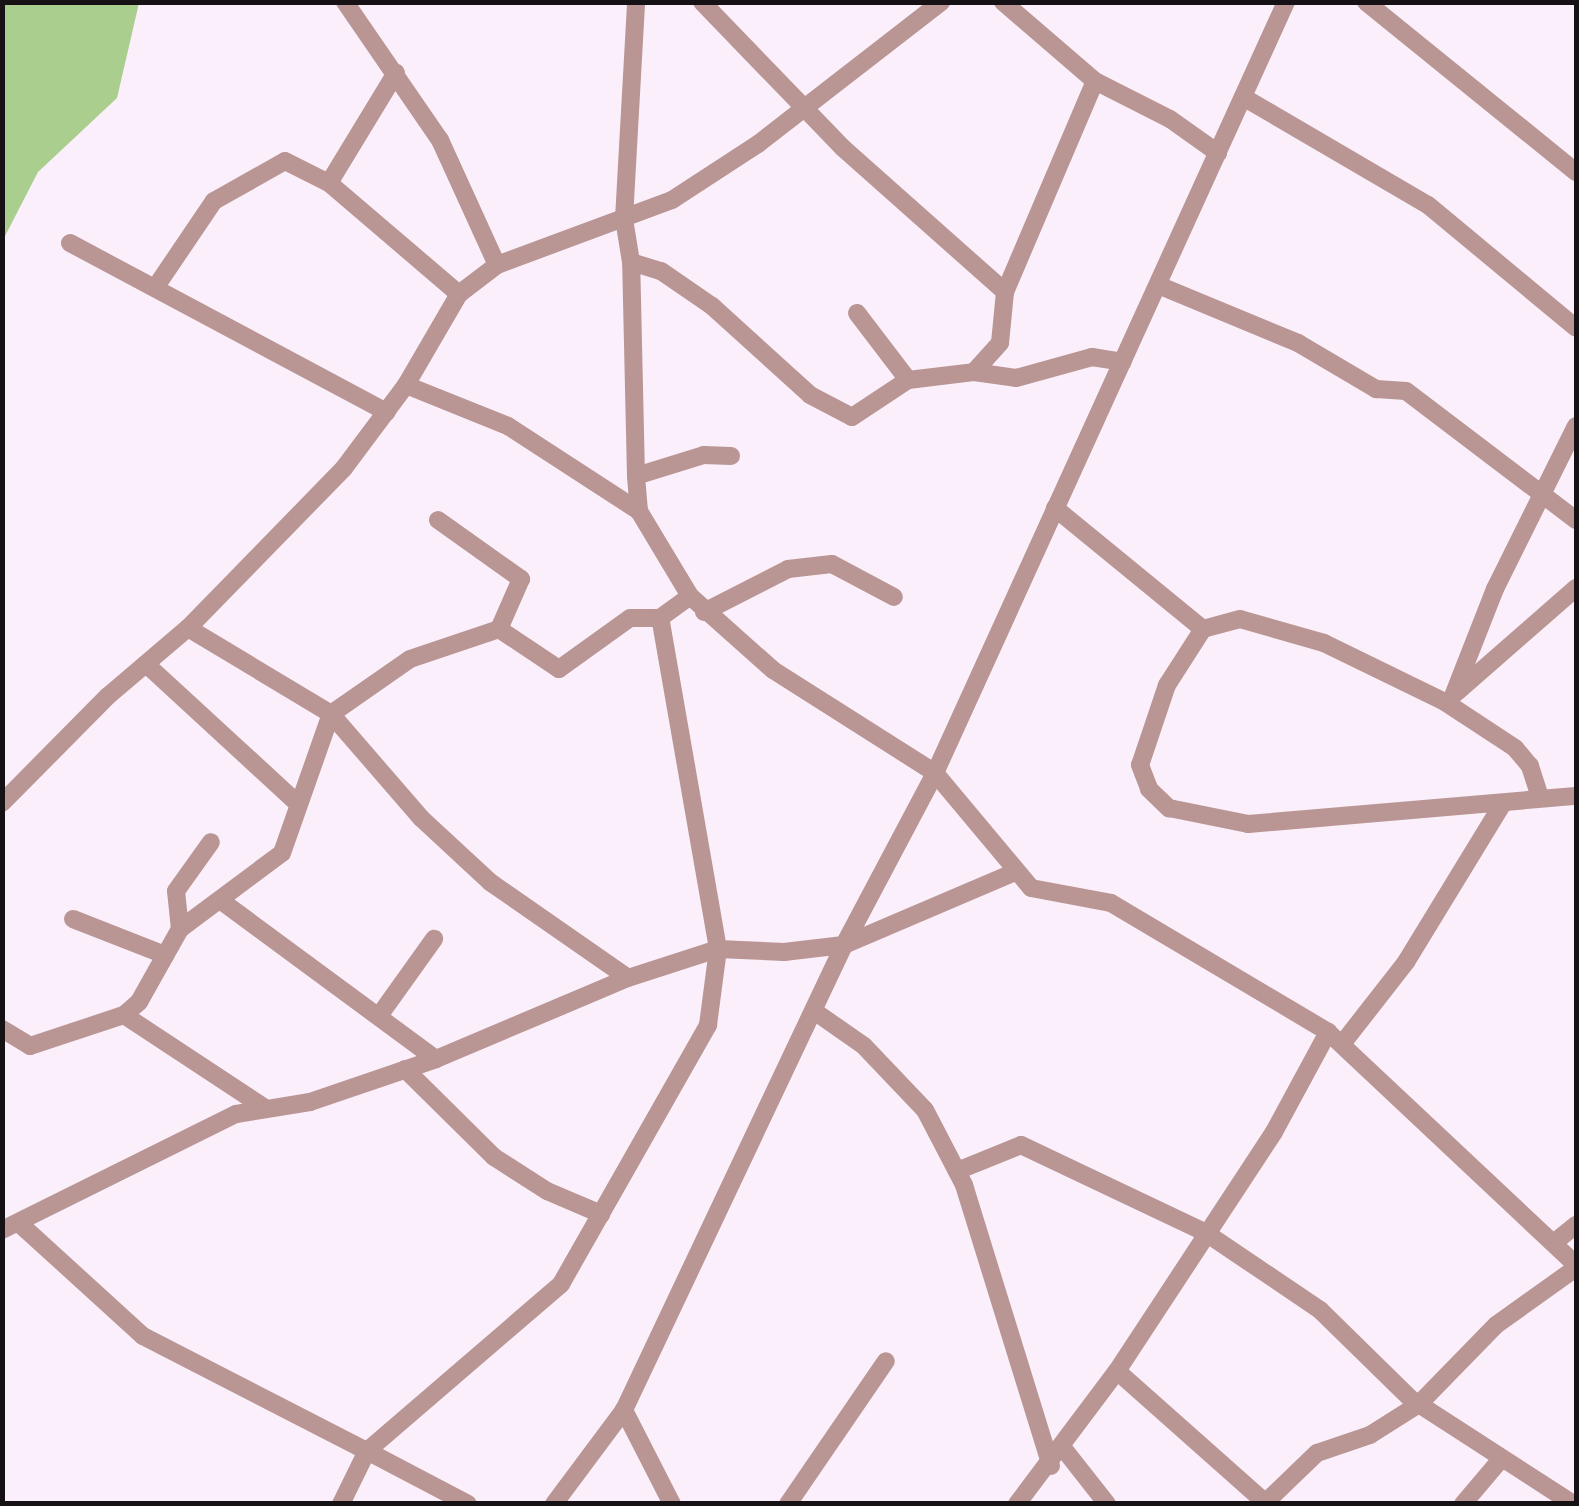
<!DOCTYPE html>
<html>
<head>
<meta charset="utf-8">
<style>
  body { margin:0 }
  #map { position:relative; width:1579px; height:1506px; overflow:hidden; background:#faeffa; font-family:"Fira Sans Condensed",sans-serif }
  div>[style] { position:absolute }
  .green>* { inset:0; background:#aace8e }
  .minor>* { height:18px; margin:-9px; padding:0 9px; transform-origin:9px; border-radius:9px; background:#b99594 }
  span { translate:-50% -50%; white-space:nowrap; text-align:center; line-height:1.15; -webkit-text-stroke:8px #fff; paint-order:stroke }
  .frame { position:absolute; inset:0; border:5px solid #151115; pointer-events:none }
</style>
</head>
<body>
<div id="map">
  <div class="green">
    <div style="clip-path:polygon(3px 2px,139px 3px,117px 98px,38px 172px,3px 240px)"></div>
  </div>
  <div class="minor">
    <div style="left:345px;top:2px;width:168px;rotate:55.5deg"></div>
    <div style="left:440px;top:140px;width:137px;rotate:65.5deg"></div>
    <div style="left:702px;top:2px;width:203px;rotate:46deg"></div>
    <div style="left:843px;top:148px;width:217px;rotate:41.6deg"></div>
    <div style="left:1005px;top:292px;width:51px;rotate:95.6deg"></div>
    <div style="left:1000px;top:343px;width:39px;rotate:132deg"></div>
    <div style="left:1003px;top:2px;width:121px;rotate:40.7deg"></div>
    <div style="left:1095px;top:81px;width:84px;rotate:26.9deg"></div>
    <div style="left:1170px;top:119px;width:59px;rotate:35.3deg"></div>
    <div style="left:1366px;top:2px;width:270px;rotate:39deg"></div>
    <div style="left:1243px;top:97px;width:214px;rotate:30.3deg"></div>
    <div style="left:1428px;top:205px;width:192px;rotate:39.7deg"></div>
    <div style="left:329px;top:183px;width:129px;rotate:-58.7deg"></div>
    <div style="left:70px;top:243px;width:359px;rotate:28.1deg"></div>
    <div style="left:631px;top:262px;width:31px;rotate:17deg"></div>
    <div style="left:661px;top:271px;width:62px;rotate:34.5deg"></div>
    <div style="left:712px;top:306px;width:132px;rotate:42.2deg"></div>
    <div style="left:810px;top:395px;width:47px;rotate:27.6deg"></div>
    <div style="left:852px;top:417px;width:67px;rotate:-33.5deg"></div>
    <div style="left:908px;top:380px;width:66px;rotate:-6.9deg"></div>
    <div style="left:974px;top:372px;width:42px;rotate:8.1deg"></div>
    <div style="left:1016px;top:378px;width:79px;rotate:-15.4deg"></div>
    <div style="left:1092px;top:357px;width:31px;rotate:9deg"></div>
    <div style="left:1158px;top:285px;width:152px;rotate:22.5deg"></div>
    <div style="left:1298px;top:343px;width:91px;rotate:30.5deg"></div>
    <div style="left:1376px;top:389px;width:30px;rotate:4deg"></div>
    <div style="left:1406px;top:391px;width:213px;rotate:37.2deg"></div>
    <div style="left:155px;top:288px;width:105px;rotate:-55.9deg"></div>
    <div style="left:214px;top:201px;width:81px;rotate:-29.4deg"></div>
    <div style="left:285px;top:161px;width:49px;rotate:26.6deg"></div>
    <div style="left:329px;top:183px;width:171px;rotate:40.5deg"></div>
    <div style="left:1005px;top:292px;width:229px;rotate:-66.9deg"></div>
    <div style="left:857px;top:313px;width:84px;rotate:52.7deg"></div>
    <div style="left:406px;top:385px;width:110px;rotate:21.9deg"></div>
    <div style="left:508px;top:426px;width:156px;rotate:33deg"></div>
    <div style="left:636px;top:476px;width:71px;rotate:-17.2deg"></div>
    <div style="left:704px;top:455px;width:27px;rotate:2deg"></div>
    <div style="left:1055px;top:508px;width:191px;rotate:39.3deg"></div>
    <div style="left:438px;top:520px;width:102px;rotate:35.4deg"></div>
    <div style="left:521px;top:579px;width:55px;rotate:113.7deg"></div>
    <div style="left:690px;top:596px;width:111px;rotate:41.7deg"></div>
    <div style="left:773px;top:670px;width:192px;rotate:32.4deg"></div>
    <div style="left:935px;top:773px;width:150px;rotate:50.1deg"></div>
    <div style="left:1031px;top:888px;width:81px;rotate:10.6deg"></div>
    <div style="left:1111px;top:903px;width:252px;rotate:30.7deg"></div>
    <div style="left:1328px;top:1032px;width:340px;rotate:43.2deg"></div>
    <div style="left:704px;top:612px;width:94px;rotate:-27.1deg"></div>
    <div style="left:788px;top:569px;width:44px;rotate:-6.5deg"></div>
    <div style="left:832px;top:564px;width:70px;rotate:28deg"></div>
    <div style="left:188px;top:628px;width:167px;rotate:31deg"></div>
    <div style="left:331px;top:714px;width:138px;rotate:49.1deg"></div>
    <div style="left:421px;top:818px;width:94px;rotate:42.8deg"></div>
    <div style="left:490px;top:882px;width:168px;rotate:34.8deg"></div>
    <div style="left:146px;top:664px;width:205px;rotate:42.6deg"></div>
    <div style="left:1457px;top:692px;width:158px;rotate:-41.2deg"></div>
    <div style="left:1453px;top:696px;width:115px;rotate:-68.6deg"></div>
    <div style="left:1495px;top:589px;width:182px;rotate:-63.6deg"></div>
    <div style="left:1540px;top:797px;width:33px;rotate:-108deg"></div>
    <div style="left:1530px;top:766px;width:23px;rotate:-130deg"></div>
    <div style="left:1515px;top:748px;width:84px;rotate:-146.7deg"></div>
    <div style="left:1445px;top:702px;width:135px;rotate:-154deg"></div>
    <div style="left:1324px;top:643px;width:87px;rotate:-164.1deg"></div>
    <div style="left:1240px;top:619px;width:38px;rotate:165deg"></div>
    <div style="left:1203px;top:629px;width:67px;rotate:122.7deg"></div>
    <div style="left:1167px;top:685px;width:84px;rotate:108.6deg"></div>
    <div style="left:1140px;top:765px;width:26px;rotate:69deg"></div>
    <div style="left:1149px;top:789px;width:28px;rotate:44deg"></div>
    <div style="left:1169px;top:808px;width:81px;rotate:11.4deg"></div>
    <div style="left:1248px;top:824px;width:329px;rotate:-4.9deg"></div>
    <div style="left:2px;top:803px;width:151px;rotate:-45.3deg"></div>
    <div style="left:108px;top:696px;width:105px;rotate:-40.4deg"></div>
    <div style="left:188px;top:628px;width:223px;rotate:-45.7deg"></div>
    <div style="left:344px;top:468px;width:104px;rotate:-53.2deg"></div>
    <div style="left:406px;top:385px;width:105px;rotate:-59.8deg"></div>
    <div style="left:459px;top:294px;width:48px;rotate:-37.3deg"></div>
    <div style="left:497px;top:265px;width:187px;rotate:-20.4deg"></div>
    <div style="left:672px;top:200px;width:103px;rotate:-33.1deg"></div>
    <div style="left:758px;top:144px;width:232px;rotate:-37.8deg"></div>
    <div style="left:220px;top:900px;width:268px;rotate:36.4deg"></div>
    <div style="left:73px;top:919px;width:99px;rotate:21.4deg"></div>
    <div style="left:180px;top:929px;width:38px;rotate:-96deg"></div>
    <div style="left:176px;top:891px;width:60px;rotate:-54.5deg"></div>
    <div style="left:814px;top:1011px;width:61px;rotate:35deg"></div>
    <div style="left:864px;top:1046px;width:88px;rotate:46.4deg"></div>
    <div style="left:925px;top:1110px;width:85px;rotate:62.5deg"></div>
    <div style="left:964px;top:1185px;width:294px;rotate:72.8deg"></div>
    <div style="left:124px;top:1015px;width:169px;rotate:33.4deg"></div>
    <div style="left:379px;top:1016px;width:95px;rotate:-54.5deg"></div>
    <div style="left:2px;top:1029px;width:33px;rotate:31deg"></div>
    <div style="left:30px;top:1046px;width:99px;rotate:-18.3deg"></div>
    <div style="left:124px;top:1015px;width:20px;rotate:-41deg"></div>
    <div style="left:139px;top:1002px;width:84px;rotate:-60.7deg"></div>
    <div style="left:180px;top:929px;width:127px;rotate:-36.7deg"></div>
    <div style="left:282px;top:853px;width:147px;rotate:-70.6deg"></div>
    <div style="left:331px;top:714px;width:96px;rotate:-34.8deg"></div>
    <div style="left:410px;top:659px;width:94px;rotate:-18.6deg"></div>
    <div style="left:499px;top:629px;width:72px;rotate:33.7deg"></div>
    <div style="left:559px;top:669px;width:87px;rotate:-35.7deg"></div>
    <div style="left:630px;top:618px;width:30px"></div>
    <div style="left:1342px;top:1044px;width:104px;rotate:-52deg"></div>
    <div style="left:1406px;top:962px;width:184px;rotate:-58.6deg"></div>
    <div style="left:405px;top:1069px;width:125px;rotate:44.7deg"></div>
    <div style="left:494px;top:1157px;width:63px;rotate:32.7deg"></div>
    <div style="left:547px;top:1191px;width:59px;rotate:23.1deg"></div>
    <div style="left:957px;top:1171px;width:69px;rotate:-22.1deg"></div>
    <div style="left:1021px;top:1145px;width:205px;rotate:25.4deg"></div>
    <div style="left:1206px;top:1233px;width:138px;rotate:34deg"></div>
    <div style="left:1320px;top:1310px;width:127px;rotate:44.4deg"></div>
    <div style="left:1411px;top:1399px;width:193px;rotate:32.9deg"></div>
    <div style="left:21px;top:1225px;width:165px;rotate:42.3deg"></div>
    <div style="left:143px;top:1336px;width:252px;rotate:27.2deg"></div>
    <div style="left:367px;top:1451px;width:256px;rotate:-40.7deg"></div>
    <div style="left:561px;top:1284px;width:298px;rotate:-60.4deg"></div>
    <div style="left:708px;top:1025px;width:77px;rotate:-82.5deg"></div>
    <div style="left:718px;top:949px;width:336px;rotate:-99.9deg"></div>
    <div style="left:660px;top:618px;width:37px;rotate:-36deg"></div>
    <div style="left:690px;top:596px;width:99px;rotate:-121deg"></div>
    <div style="left:639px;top:511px;width:35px;rotate:-95deg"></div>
    <div style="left:636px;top:476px;width:214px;rotate:-91.3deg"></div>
    <div style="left:631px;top:262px;width:44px;rotate:-99.2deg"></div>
    <div style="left:624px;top:219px;width:217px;rotate:-86.8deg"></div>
    <div style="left:2px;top:1230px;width:261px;rotate:-26.4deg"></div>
    <div style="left:236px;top:1114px;width:75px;rotate:-9.2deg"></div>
    <div style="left:310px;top:1102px;width:133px;rotate:-18.8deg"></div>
    <div style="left:436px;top:1059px;width:208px;rotate:-22.9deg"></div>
    <div style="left:628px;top:978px;width:95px;rotate:-17.9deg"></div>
    <div style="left:718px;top:949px;width:66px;rotate:2.6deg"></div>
    <div style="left:784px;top:952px;width:60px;rotate:-6.7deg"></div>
    <div style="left:844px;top:945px;width:195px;rotate:-62.1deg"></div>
    <div style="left:935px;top:773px;width:847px;rotate:-65.52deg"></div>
    <div style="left:1556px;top:1241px;width:26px;rotate:-39deg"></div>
    <div style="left:1117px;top:1371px;width:200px;rotate:41.6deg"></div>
    <div style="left:1063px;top:1448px;width:71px;rotate:51.8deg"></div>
    <div style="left:1266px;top:1502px;width:71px;rotate:-43.9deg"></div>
    <div style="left:1317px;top:1453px;width:56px;rotate:-18.8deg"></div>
    <div style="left:1370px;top:1435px;width:58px;rotate:-32.3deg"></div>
    <div style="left:1419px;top:1404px;width:110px;rotate:-45.7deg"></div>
    <div style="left:1496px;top:1325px;width:98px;rotate:-35.5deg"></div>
    <div style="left:341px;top:1504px;width:59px;rotate:-63.9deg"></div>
    <div style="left:367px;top:1451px;width:114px;rotate:27.7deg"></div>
    <div style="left:554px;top:1504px;width:117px;rotate:-53.3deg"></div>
    <div style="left:672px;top:1504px;width:106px;rotate:-117.1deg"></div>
    <div style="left:624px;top:1410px;width:514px;rotate:-64.68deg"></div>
    <div style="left:844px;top:945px;width:186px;rotate:-23.1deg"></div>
    <div style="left:788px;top:1504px;width:173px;rotate:-55.6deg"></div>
    <div style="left:1017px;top:1504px;width:166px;rotate:-53.1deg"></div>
    <div style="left:1117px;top:1371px;width:286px;rotate:-56.7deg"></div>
    <div style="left:1274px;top:1132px;width:114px;rotate:-61.6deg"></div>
    <div style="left:1463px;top:1504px;width:59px;rotate:-49.8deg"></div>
  </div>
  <div class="frame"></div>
</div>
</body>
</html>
